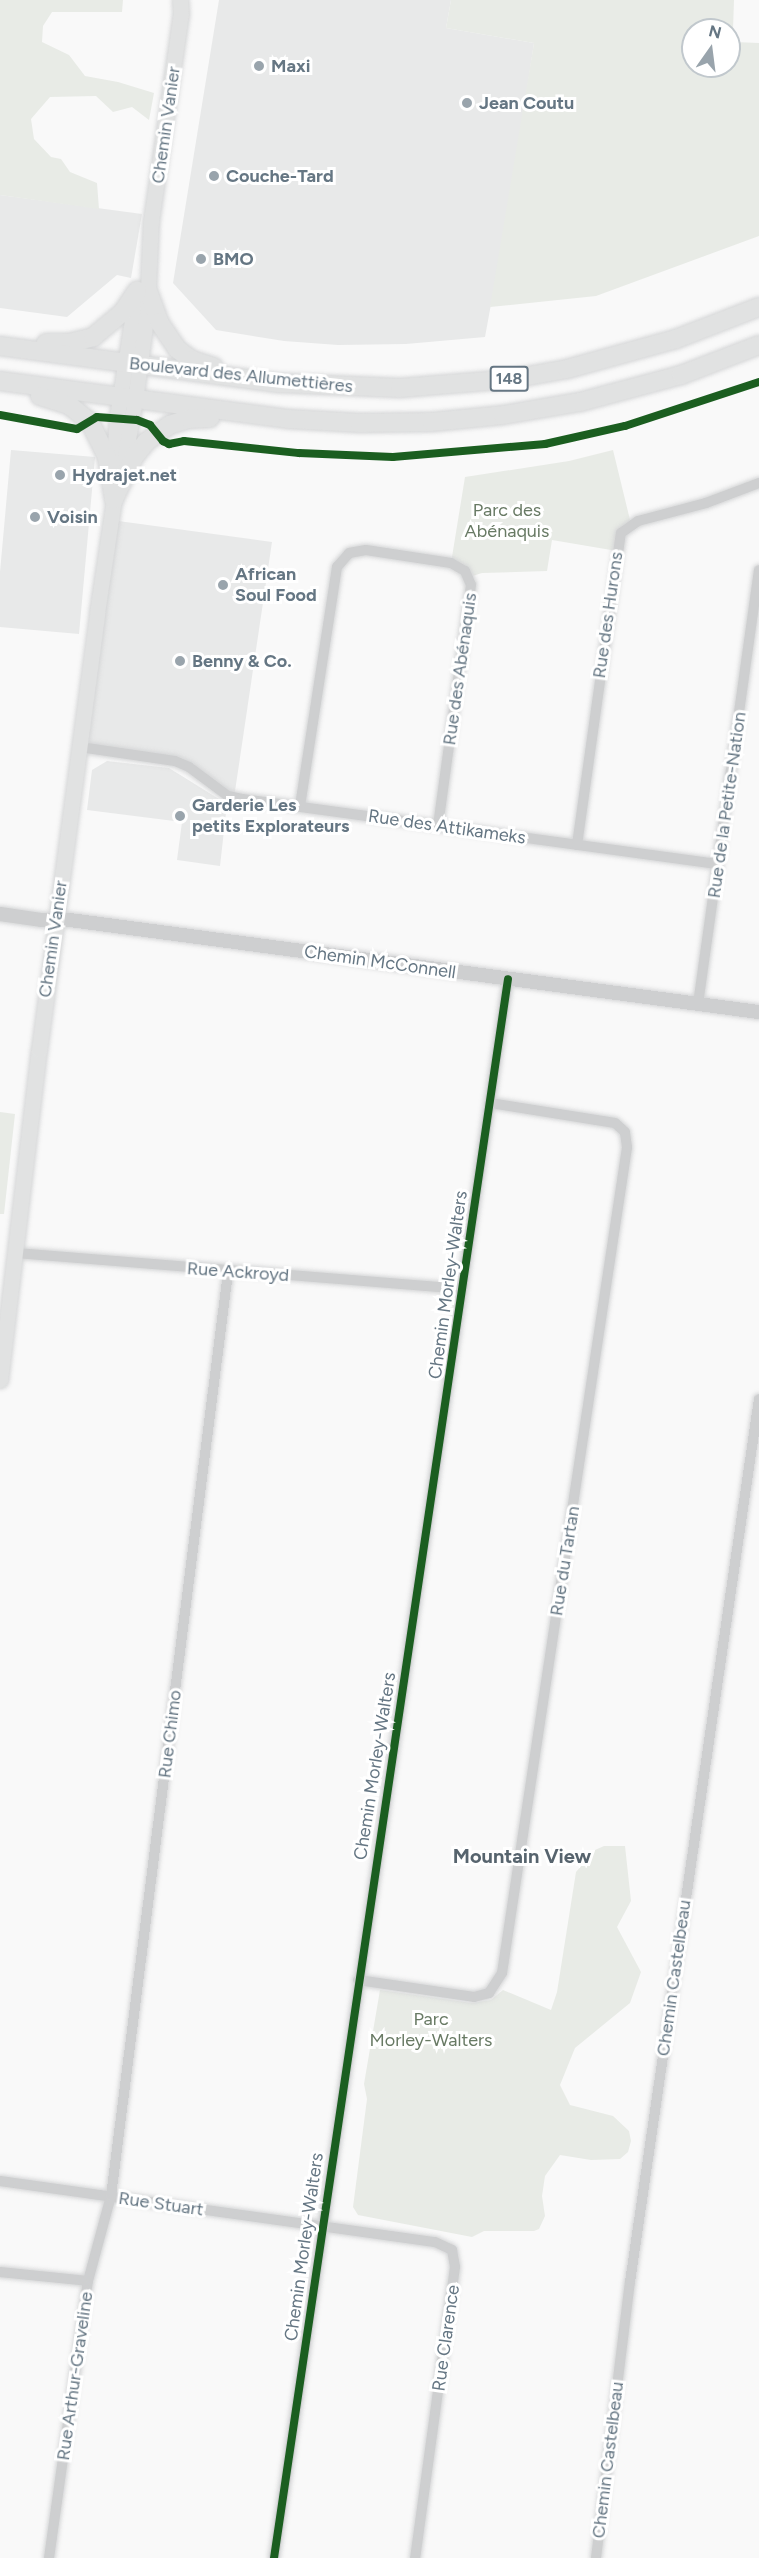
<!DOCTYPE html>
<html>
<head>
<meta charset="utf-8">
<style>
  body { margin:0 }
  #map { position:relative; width:759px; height:2558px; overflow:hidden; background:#f9f9f9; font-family:Figtree,sans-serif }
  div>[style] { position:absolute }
  .built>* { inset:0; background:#e8e9e9 }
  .green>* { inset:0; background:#e8ebe6 }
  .roads { filter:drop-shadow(0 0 2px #d5d6d7) drop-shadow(0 0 2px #d5d6d7) }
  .minor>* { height:10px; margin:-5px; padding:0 5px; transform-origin:5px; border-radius:5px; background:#cecfd0 }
  .tertiary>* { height:14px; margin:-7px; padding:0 7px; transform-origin:7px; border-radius:7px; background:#cecfd0 }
  .secondary>* { height:15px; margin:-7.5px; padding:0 7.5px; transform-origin:7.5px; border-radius:7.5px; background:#e1e2e2 }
  .trunk>* { height:18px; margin:-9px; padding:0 9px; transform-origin:9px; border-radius:9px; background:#e1e2e2 }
  .cycleway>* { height:8px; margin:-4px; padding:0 4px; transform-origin:4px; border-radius:4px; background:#1b5e20 }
  .dots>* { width:16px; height:16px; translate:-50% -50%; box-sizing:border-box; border:3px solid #fff; border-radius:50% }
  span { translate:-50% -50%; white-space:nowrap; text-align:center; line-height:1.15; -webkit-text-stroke:6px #fff; paint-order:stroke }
  .shield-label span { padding:2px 4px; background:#fff; border:2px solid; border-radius:4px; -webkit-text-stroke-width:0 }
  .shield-label { font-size:16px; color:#657683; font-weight:700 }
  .poi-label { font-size:18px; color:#657683; font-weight:700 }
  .left { translate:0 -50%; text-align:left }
  .street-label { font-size:18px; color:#657683 }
  .park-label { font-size:18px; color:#687a64 }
  .neighbourhood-label { font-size:20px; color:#57646e; font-weight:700 }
  .north { position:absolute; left:681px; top:18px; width:60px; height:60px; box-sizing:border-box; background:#fff; border:2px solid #c1c8cd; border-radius:50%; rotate:14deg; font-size:16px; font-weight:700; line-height:24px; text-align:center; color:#657683 }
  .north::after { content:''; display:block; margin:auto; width:21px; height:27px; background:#99a4ac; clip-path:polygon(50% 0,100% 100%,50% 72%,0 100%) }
</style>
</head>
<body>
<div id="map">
  <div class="built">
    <div style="clip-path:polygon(219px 0,451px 0,446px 28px,534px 43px,511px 195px,485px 337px,406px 344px,338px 345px,284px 341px,216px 330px,173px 283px)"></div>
    <div style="clip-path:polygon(0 195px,142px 214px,131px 278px,117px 275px,67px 317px,0 308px)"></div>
    <div style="clip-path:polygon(11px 450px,95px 457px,79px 634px,0 627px,0 572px)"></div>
    <div style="clip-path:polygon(111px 520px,272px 542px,234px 798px,189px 767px,80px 747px)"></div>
    <div style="clip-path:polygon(107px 761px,169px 768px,227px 804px,220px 866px,177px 860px,182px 822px,87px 810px,92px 770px)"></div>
  </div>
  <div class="green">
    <div style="clip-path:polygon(0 0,123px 0,122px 12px,52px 12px,43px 26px,42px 42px,69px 55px,85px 76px,118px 82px,154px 93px,149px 120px,132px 107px,113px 112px,96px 96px,50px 97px,31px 119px,34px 139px,51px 157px,61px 159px,70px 172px,97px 183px,99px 209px,0 195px)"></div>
    <div style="clip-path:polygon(evenodd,451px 0,734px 0,733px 30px,735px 42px,759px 43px,759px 236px,596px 296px,490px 307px,534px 43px,446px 28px,451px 0,693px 30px,729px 30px,729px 66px,693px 66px,693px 30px)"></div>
    <div style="clip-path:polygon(613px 450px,631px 524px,617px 551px,552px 540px,547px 571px,482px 573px,469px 577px,451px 563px,465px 477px,569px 461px)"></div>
    <div style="clip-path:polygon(0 1112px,15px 1114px,4px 1214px,0 1214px)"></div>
    <div style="clip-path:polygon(604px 1846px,625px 1846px,631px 1901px,617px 1927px,641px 1972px,630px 2003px,575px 2048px,560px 2085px,570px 2105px,613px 2116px,629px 2131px,631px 2141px,628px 2152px,620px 2159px,591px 2160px,560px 2155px,545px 2176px,542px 2196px,545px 2216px,539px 2229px,534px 2231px,484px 2231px,472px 2237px,358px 2215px,353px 2207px,367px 2099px,364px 2084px,380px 1990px,472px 2003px,491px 2000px,503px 1990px,551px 2010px,557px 1992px,576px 1872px,595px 1850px)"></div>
  </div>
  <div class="roads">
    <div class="minor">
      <div style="left:80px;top:747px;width:96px;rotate:8.4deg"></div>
      <div style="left:175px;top:761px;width:15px;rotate:23deg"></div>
      <div style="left:189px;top:767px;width:49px;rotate:36.6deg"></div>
      <div style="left:228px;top:796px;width:14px;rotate:12deg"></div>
      <div style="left:242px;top:799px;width:480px;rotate:7.8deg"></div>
      <div style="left:300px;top:806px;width:242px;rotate:-81.2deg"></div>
      <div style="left:337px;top:567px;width:18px;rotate:-49deg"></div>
      <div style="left:349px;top:553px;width:17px;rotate:-10deg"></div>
      <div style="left:366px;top:550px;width:86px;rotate:8.7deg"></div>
      <div style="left:451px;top:563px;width:16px;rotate:30deg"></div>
      <div style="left:465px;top:571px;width:15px;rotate:67deg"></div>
      <div style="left:471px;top:585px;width:243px;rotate:97.8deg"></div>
      <div style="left:577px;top:845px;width:315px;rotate:-82deg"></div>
      <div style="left:621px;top:533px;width:21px;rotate:-35deg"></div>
      <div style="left:638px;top:521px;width:70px;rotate:-14.8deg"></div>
      <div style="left:706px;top:503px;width:57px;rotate:-20.7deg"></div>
      <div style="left:698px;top:1004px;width:438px;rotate:-82deg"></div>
      <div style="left:15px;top:1253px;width:448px;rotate:4.6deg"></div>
      <div style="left:358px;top:1980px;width:117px;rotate:8.3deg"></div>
      <div style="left:474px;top:1997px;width:16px;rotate:-15deg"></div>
      <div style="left:489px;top:1993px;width:24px;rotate:-57deg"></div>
      <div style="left:502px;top:1973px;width:835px;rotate:-81.39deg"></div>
      <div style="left:627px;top:1147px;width:15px;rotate:-98deg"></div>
      <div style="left:625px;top:1132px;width:13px;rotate:-138deg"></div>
      <div style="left:615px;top:1123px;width:127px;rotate:-170.9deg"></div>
      <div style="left:0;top:2181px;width:439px;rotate:8deg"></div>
      <div style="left:435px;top:2242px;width:19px;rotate:25deg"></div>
      <div style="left:452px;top:2250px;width:17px;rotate:80deg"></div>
      <div style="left:455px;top:2267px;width:294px;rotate:97.8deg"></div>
      <div style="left:0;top:2272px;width:88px;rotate:5.8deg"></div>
      <div style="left:49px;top:2558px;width:280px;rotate:-82deg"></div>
      <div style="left:88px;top:2281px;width:88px;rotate:-74.9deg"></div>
      <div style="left:111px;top:2196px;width:931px;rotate:-82.78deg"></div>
      <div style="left:274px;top:2558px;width:1596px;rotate:-81.57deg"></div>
      <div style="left:596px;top:2558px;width:278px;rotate:-83deg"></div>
      <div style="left:630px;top:2282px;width:892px;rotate:-81.69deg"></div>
    </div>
    <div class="tertiary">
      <div style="left:0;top:914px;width:41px;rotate:8.3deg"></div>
      <div style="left:41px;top:920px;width:29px"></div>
      <div style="left:70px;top:920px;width:695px;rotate:7.61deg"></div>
    </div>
    <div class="secondary">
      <div style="left:113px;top:469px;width:52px;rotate:-85.6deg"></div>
      <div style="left:117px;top:417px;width:124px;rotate:-81.2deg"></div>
      <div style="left:0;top:1380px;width:332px;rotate:-83.3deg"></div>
      <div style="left:39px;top:1050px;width:441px;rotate:-82.4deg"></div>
      <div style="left:97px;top:613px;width:115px;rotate:-81.5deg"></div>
      <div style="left:114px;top:499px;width:44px;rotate:-75.7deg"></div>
      <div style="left:125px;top:456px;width:57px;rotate:-79.9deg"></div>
      <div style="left:135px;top:400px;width:90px;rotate:-82.3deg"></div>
      <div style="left:147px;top:311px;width:90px;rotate:-87.5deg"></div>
      <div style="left:151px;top:221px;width:209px;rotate:-81.8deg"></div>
      <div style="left:181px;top:14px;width:14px;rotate:-94deg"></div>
    </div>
    <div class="trunk">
      <div style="left:148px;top:291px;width:33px;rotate:70deg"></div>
      <div style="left:159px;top:322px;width:32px;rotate:56deg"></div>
      <div style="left:177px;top:349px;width:19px;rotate:36deg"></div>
      <div style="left:192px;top:360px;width:23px;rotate:18deg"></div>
      <div style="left:46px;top:343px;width:22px"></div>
      <div style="left:68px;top:343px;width:26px;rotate:-13deg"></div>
      <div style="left:93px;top:337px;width:38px;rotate:-40deg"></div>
      <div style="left:122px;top:313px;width:27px;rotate:-56deg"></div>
      <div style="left:0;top:346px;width:281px;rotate:7.6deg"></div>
      <div style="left:279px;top:383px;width:121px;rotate:2.4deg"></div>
      <div style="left:400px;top:388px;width:111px;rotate:-4.6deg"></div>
      <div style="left:511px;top:379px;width:57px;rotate:-10.1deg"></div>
      <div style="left:567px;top:369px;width:113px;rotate:-15.4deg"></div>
      <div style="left:676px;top:339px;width:89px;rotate:-21.1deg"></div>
      <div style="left:0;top:381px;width:290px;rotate:7.5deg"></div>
      <div style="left:288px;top:419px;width:72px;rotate:3.2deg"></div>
      <div style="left:360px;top:423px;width:72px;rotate:-0.8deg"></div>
      <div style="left:432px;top:422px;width:71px;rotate:-5.6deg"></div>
      <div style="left:503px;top:415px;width:78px;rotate:-9.6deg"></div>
      <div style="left:580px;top:402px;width:105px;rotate:-15deg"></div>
      <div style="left:681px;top:375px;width:84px;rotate:-21deg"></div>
      <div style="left:40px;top:396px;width:30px;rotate:17deg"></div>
      <div style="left:69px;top:405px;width:27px;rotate:39deg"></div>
      <div style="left:90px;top:422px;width:39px;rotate:64deg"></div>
      <div style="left:107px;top:457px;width:43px;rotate:80.5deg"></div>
      <div style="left:114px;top:499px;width:47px;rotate:-64.5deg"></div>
      <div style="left:134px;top:457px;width:19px;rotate:-51deg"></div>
      <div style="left:146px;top:442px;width:29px;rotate:-36deg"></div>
      <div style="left:169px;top:425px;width:21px;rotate:-17deg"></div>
      <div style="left:189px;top:419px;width:21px;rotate:-3deg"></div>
    </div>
  </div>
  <div class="cycleway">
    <div style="left:0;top:415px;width:78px;rotate:10.3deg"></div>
    <div style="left:77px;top:429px;width:23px;rotate:-31deg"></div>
    <div style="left:97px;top:417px;width:40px;rotate:4.3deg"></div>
    <div style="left:137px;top:420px;width:14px;rotate:21deg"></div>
    <div style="left:150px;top:425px;width:21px;rotate:51deg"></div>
    <div style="left:163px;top:441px;width:7px;rotate:27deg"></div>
    <div style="left:169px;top:444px;width:15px;rotate:-11deg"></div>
    <div style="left:184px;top:441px;width:116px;rotate:6deg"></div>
    <div style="left:299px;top:453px;width:94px;rotate:2.4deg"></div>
    <div style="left:393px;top:457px;width:153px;rotate:-4.9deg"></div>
    <div style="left:545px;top:444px;width:82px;rotate:-12.7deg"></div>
    <div style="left:625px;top:426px;width:141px;rotate:-18.2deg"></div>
    <div style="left:274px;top:2558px;width:1596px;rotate:-81.57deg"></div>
  </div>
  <div class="dots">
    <div style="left:259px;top:66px;background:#99a4ac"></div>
    <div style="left:467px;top:103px;background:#99a4ac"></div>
    <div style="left:214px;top:176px;background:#99a4ac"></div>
    <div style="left:201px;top:259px;background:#99a4ac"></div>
    <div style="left:60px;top:475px;background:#99a4ac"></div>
    <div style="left:35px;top:517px;background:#99a4ac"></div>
    <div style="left:223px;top:585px;background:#99a4ac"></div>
    <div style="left:180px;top:661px;background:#99a4ac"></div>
    <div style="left:180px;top:816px;background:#99a4ac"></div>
  </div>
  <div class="shield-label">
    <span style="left:509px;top:379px">148</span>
  </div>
  <div class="poi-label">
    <span class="left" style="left:271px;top:66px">Maxi</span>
    <span class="left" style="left:479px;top:103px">Jean Coutu</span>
    <span class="left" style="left:226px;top:176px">Couche-Tard</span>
    <span class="left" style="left:213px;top:259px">BMO</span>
    <span class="left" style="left:72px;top:475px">Hydrajet.net</span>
    <span class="left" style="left:47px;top:517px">Voisin</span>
    <span class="left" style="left:235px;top:585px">African<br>Soul Food</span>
    <span class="left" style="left:192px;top:661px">Benny &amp; Co.</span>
    <span class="left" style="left:192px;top:816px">Garderie Les<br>petits Explorateurs</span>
  </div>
  <div class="street-label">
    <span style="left:166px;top:125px;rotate:-82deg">Chemin Vanier</span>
    <span style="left:241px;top:375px;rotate:6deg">Boulevard des Allumettières</span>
    <span style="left:608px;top:615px;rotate:-82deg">Rue des Hurons</span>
    <span style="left:460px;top:669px;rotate:-82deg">Rue des Abénaquis</span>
    <span style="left:727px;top:805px;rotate:-82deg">Rue de la Petite-Nation</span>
    <span style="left:447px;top:827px;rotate:8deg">Rue des Attikameks</span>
    <span style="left:53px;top:939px;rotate:-82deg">Chemin Vanier</span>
    <span style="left:380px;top:962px;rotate:8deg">Chemin McConnell</span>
    <span style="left:238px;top:1272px;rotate:4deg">Rue Ackroyd</span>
    <span style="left:448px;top:1285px;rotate:-82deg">Chemin Morley-Walters</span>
    <span style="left:565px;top:1561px;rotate:-81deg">Rue du Tartan</span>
    <span style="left:170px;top:1734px;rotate:-83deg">Rue Chimo</span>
    <span style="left:375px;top:1766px;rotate:-81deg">Chemin Morley-Walters</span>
    <span style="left:674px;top:1978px;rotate:-82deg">Chemin Castelbeau</span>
    <span style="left:161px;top:2204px;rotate:8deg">Rue Stuart</span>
    <span style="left:304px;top:2247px;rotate:-82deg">Chemin Morley-Walters</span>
    <span style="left:446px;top:2338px;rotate:-82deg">Rue Clarence</span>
    <span style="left:75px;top:2376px;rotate:-82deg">Rue Arthur-Graveline</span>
    <span style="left:608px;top:2460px;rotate:-83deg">Chemin Castelbeau</span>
  </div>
  <div class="park-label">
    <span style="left:507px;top:521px">Parc des<br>Abénaquis</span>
    <span style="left:431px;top:2030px">Parc<br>Morley-Walters</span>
  </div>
  <div class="neighbourhood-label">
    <span style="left:522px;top:1856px">Mountain View</span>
  </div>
  <div class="north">N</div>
</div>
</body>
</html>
